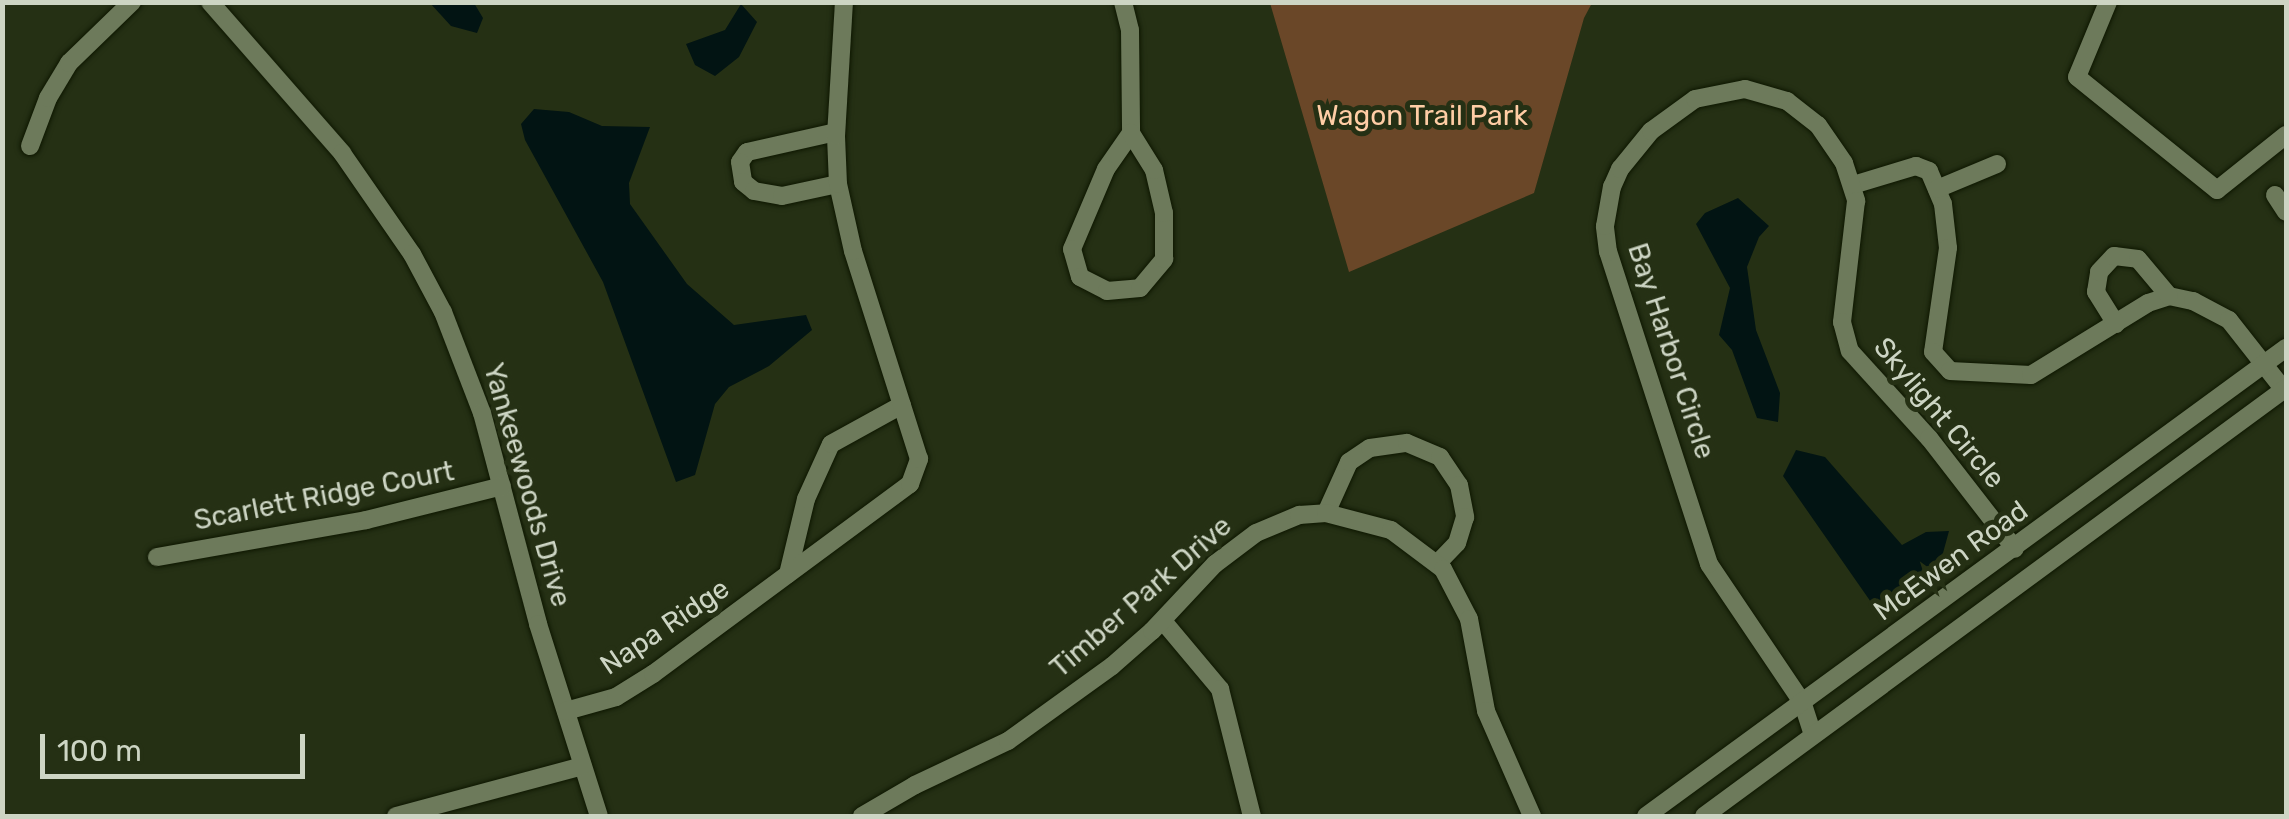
<!DOCTYPE html>
<html>
<head>
<meta charset="utf-8">
<style>
  body { margin:0 }
  #map { position:relative; width:2289px; height:819px; overflow:hidden; background:#253014; font-family:Rubik,sans-serif }
  div>[style] { position:absolute }
  .green>* { inset:0; background:#6a4728 }
  .water>* { inset:0; background:#021413 }
  .roads { filter:drop-shadow(0 0 2px #0e1700) drop-shadow(0 0 2px #0e1700) }
  .minor>* { height:18px; margin:-9px; padding:0 9px; transform-origin:9px; border-radius:9px; background:#6d7a5b }
  span { translate:-50% -50%; white-space:nowrap; text-align:center; line-height:1.15; -webkit-text-stroke:10px #253014; paint-order:stroke }
  .park-label { font-size:28px; color:#ffcda5 }
  .street-label { font-size:28px; color:#cdd5c4 }
  .frame { position:absolute; inset:0; border:5px solid #cdd5c4; pointer-events:none }
  .scale { position:absolute; left:40px; top:734px; width:265px; height:45px; box-sizing:border-box; border:5px solid #cdd5c4; border-top:0; padding-left:12px; font-size:30px; line-height:35px; white-space:nowrap; color:#cdd5c4; -webkit-text-stroke:8px #253014; paint-order:stroke }
</style>
</head>
<body>
<div id="map">
  <div class="green">
    <div style="clip-path:polygon(1270px 3px,1592px 3px,1584px 18px,1534px 193px,1349px 272px)"></div>
  </div>
  <div class="water">
    <div style="clip-path:polygon(430px 3px,474px 3px,483px 18px,477px 33px,451px 26px)"></div>
    <div style="clip-path:polygon(741px 4px,757px 22px,739px 57px,715px 76px,695px 65px,686px 44px,725px 30px)"></div>
    <div style="clip-path:polygon(534px 109px,569px 112px,602px 126px,650px 127px,629px 183px,630px 204px,687px 284px,734px 325px,806px 315px,812px 330px,769px 366px,729px 387px,715px 404px,695px 475px,676px 482px,603px 282px,525px 140px,521px 124px)"></div>
    <div style="clip-path:polygon(1738px 198px,1769px 226px,1759px 237px,1747px 267px,1756px 330px,1780px 393px,1778px 422px,1757px 418px,1732px 350px,1719px 335px,1730px 288px,1696px 224px,1705px 213px)"></div>
    <div style="clip-path:polygon(1796px 450px,1825px 457px,1902px 545px,1926px 532px,1949px 531px,1943px 553px,1910px 586px,1873px 605px,1783px 476px)"></div>
  </div>
  <div class="roads">
    <div class="minor">
      <div style="left:210px;top:2px;width:201px;rotate:48.8deg"></div>
      <div style="left:342px;top:153px;width:123px;rotate:55.3deg"></div>
      <div style="left:412px;top:254px;width:66px;rotate:61.9deg"></div>
      <div style="left:443px;top:312px;width:108px;rotate:68.9deg"></div>
      <div style="left:482px;top:413px;width:218px;rotate:75.1deg"></div>
      <div style="left:538px;top:624px;width:201px;rotate:72.4deg"></div>
      <div style="left:1123px;top:2px;width:29px;rotate:76deg"></div>
      <div style="left:1130px;top:30px;width:103px;rotate:89.4deg"></div>
      <div style="left:1131px;top:133px;width:44px;rotate:124.8deg"></div>
      <div style="left:1106px;top:169px;width:87px;rotate:113deg"></div>
      <div style="left:1072px;top:249px;width:29px;rotate:74deg"></div>
      <div style="left:1080px;top:277px;width:30px;rotate:27deg"></div>
      <div style="left:1107px;top:291px;width:33px;rotate:-5deg"></div>
      <div style="left:1140px;top:288px;width:38px;rotate:-50deg"></div>
      <div style="left:1164px;top:259px;width:46px;rotate:-90deg"></div>
      <div style="left:1164px;top:213px;width:44px;rotate:-103.1deg"></div>
      <div style="left:1154px;top:170px;width:44px;rotate:-121.9deg"></div>
      <div style="left:2108px;top:2px;width:81px;rotate:112.5deg"></div>
      <div style="left:2077px;top:77px;width:180px;rotate:38.9deg"></div>
      <div style="left:2217px;top:190px;width:88px;rotate:-38.6deg"></div>
      <div style="left:836px;top:132px;width:91px;rotate:167.3deg"></div>
      <div style="left:747px;top:152px;width:12px;rotate:125deg"></div>
      <div style="left:740px;top:162px;width:20px;rotate:81deg"></div>
      <div style="left:743px;top:182px;width:14px;rotate:39deg"></div>
      <div style="left:754px;top:191px;width:28px;rotate:10deg"></div>
      <div style="left:782px;top:196px;width:57px;rotate:-12.1deg"></div>
      <div style="left:30px;top:146px;width:51px;rotate:-69.4deg"></div>
      <div style="left:48px;top:98px;width:41px;rotate:-59deg"></div>
      <div style="left:69px;top:63px;width:88px;rotate:-44.1deg"></div>
      <div style="left:1853px;top:185px;width:66px;rotate:-16.8deg"></div>
      <div style="left:1916px;top:166px;width:14px;rotate:21deg"></div>
      <div style="left:1929px;top:171px;width:36px;rotate:67deg"></div>
      <div style="left:1943px;top:204px;width:44px;rotate:83.5deg"></div>
      <div style="left:1948px;top:248px;width:105px;rotate:98.2deg"></div>
      <div style="left:1933px;top:352px;width:25px;rotate:48deg"></div>
      <div style="left:1950px;top:371px;width:81px;rotate:2.8deg"></div>
      <div style="left:2031px;top:375px;width:137px;rotate:-31.6deg"></div>
      <div style="left:2148px;top:303px;width:22px;rotate:-18deg"></div>
      <div style="left:2169px;top:296px;width:25px;rotate:12deg"></div>
      <div style="left:2193px;top:301px;width:41px;rotate:27.8deg"></div>
      <div style="left:2229px;top:320px;width:89px;rotate:51.8deg"></div>
      <div style="left:1937px;top:189px;width:65px;rotate:-22.6deg"></div>
      <div style="left:2275px;top:195px;width:20px;rotate:57deg"></div>
      <div style="left:2116px;top:324px;width:38px;rotate:-122deg"></div>
      <div style="left:2096px;top:292px;width:20px;rotate:-81deg"></div>
      <div style="left:2099px;top:272px;width:22px;rotate:-47deg"></div>
      <div style="left:2114px;top:256px;width:24px;rotate:7deg"></div>
      <div style="left:2138px;top:259px;width:48px;rotate:50deg"></div>
      <div style="left:1326px;top:513px;width:56px;rotate:-65.7deg"></div>
      <div style="left:1349px;top:462px;width:25px;rotate:-34deg"></div>
      <div style="left:1370px;top:448px;width:37px;rotate:-8deg"></div>
      <div style="left:1407px;top:443px;width:36px;rotate:23deg"></div>
      <div style="left:1440px;top:457px;width:34px;rotate:56deg"></div>
      <div style="left:1459px;top:485px;width:33px;rotate:79deg"></div>
      <div style="left:1465px;top:517px;width:27px;rotate:107deg"></div>
      <div style="left:1457px;top:543px;width:28px;rotate:134deg"></div>
      <div style="left:157px;top:557px;width:212px;rotate:-10deg"></div>
      <div style="left:366px;top:520px;width:140px;rotate:-14deg"></div>
      <div style="left:788px;top:574px;width:77px;rotate:-76.5deg"></div>
      <div style="left:806px;top:499px;width:60px;rotate:-65.6deg"></div>
      <div style="left:831px;top:444px;width:81px;rotate:-28.8deg"></div>
      <div style="left:1163px;top:621px;width:89px;rotate:50deg"></div>
      <div style="left:1220px;top:689px;width:131px;rotate:75.9deg"></div>
      <div style="left:566px;top:711px;width:52px;rotate:-15.6deg"></div>
      <div style="left:616px;top:697px;width:44px;rotate:-31.9deg"></div>
      <div style="left:653px;top:674px;width:320px;rotate:-36.5deg"></div>
      <div style="left:910px;top:484px;width:27px;rotate:-70deg"></div>
      <div style="left:919px;top:459px;width:218px;rotate:-107.6deg"></div>
      <div style="left:853px;top:251px;width:69px;rotate:-102.6deg"></div>
      <div style="left:838px;top:184px;width:48px;rotate:-92.4deg"></div>
      <div style="left:836px;top:136px;width:134px;rotate:-86.6deg"></div>
      <div style="left:1813px;top:735px;width:35px;rotate:-108deg"></div>
      <div style="left:1802px;top:702px;width:166px;rotate:-124deg"></div>
      <div style="left:1709px;top:564px;width:328px;rotate:-107.9deg"></div>
      <div style="left:1608px;top:252px;width:26px;rotate:-97deg"></div>
      <div style="left:1605px;top:226px;width:40px;rotate:-80deg"></div>
      <div style="left:1612px;top:187px;width:20px;rotate:-66deg"></div>
      <div style="left:1620px;top:169px;width:49px;rotate:-50.8deg"></div>
      <div style="left:1651px;top:131px;width:54px;rotate:-36deg"></div>
      <div style="left:1695px;top:99px;width:51px;rotate:-11.3deg"></div>
      <div style="left:1745px;top:89px;width:44px;rotate:15.9deg"></div>
      <div style="left:1787px;top:101px;width:39px;rotate:38deg"></div>
      <div style="left:1818px;top:125px;width:46px;rotate:55.6deg"></div>
      <div style="left:1844px;top:163px;width:40px;rotate:72deg"></div>
      <div style="left:1856px;top:201px;width:122px;rotate:96.6deg"></div>
      <div style="left:1842px;top:322px;width:30px;rotate:75deg"></div>
      <div style="left:1850px;top:351px;width:118px;rotate:47.8deg"></div>
      <div style="left:1929px;top:438px;width:140px;rotate:52.2deg"></div>
      <div style="left:396px;top:816px;width:193px;rotate:-15deg"></div>
      <div style="left:862px;top:816px;width:61px;rotate:-30.3deg"></div>
      <div style="left:915px;top:785px;width:103px;rotate:-25.3deg"></div>
      <div style="left:1008px;top:741px;width:128px;rotate:-35.8deg"></div>
      <div style="left:1112px;top:666px;width:53px;rotate:-41.2deg"></div>
      <div style="left:1152px;top:631px;width:92px;rotate:-46.8deg"></div>
      <div style="left:1215px;top:564px;width:51px;rotate:-37.1deg"></div>
      <div style="left:1256px;top:533px;width:47px;rotate:-22.7deg"></div>
      <div style="left:1299px;top:515px;width:27px;rotate:-4deg"></div>
      <div style="left:1326px;top:513px;width:67px;rotate:14.7deg"></div>
      <div style="left:1391px;top:530px;width:65px;rotate:36.9deg"></div>
      <div style="left:1443px;top:569px;width:56px;rotate:62.5deg"></div>
      <div style="left:1469px;top:619px;width:94px;rotate:79.5deg"></div>
      <div style="left:1486px;top:711px;width:115px;rotate:66.3deg"></div>
      <div style="left:1646px;top:816px;width:793px;rotate:-36.18deg"></div>
      <div style="left:1704px;top:816px;width:722px;rotate:-36.33deg"></div>
    </div>
  </div>
  <div class="park-label">
    <span style="left:1422px;top:116px">Wagon Trail Park</span>
  </div>
  <div class="street-label">
    <span style="left:1671px;top:351px;rotate:72deg">Bay Harbor Circle</span>
    <span style="left:1939px;top:413px;rotate:50deg">Skylight Circle</span>
    <span style="left:527px;top:485px;rotate:74deg">Yankeewoods Drive</span>
    <span style="left:324px;top:496px;rotate:-11deg">Scarlett Ridge Court</span>
    <span style="left:1951px;top:561px;rotate:-36deg">McEwen Road</span>
    <span style="left:1141px;top:597px;rotate:-41deg">Timber Park Drive</span>
    <span style="left:665px;top:627px;rotate:-34deg">Napa Ridge</span>
  </div>
  <div class="frame"></div>
  <div class="scale">100 m</div>
</div>
</body>
</html>
